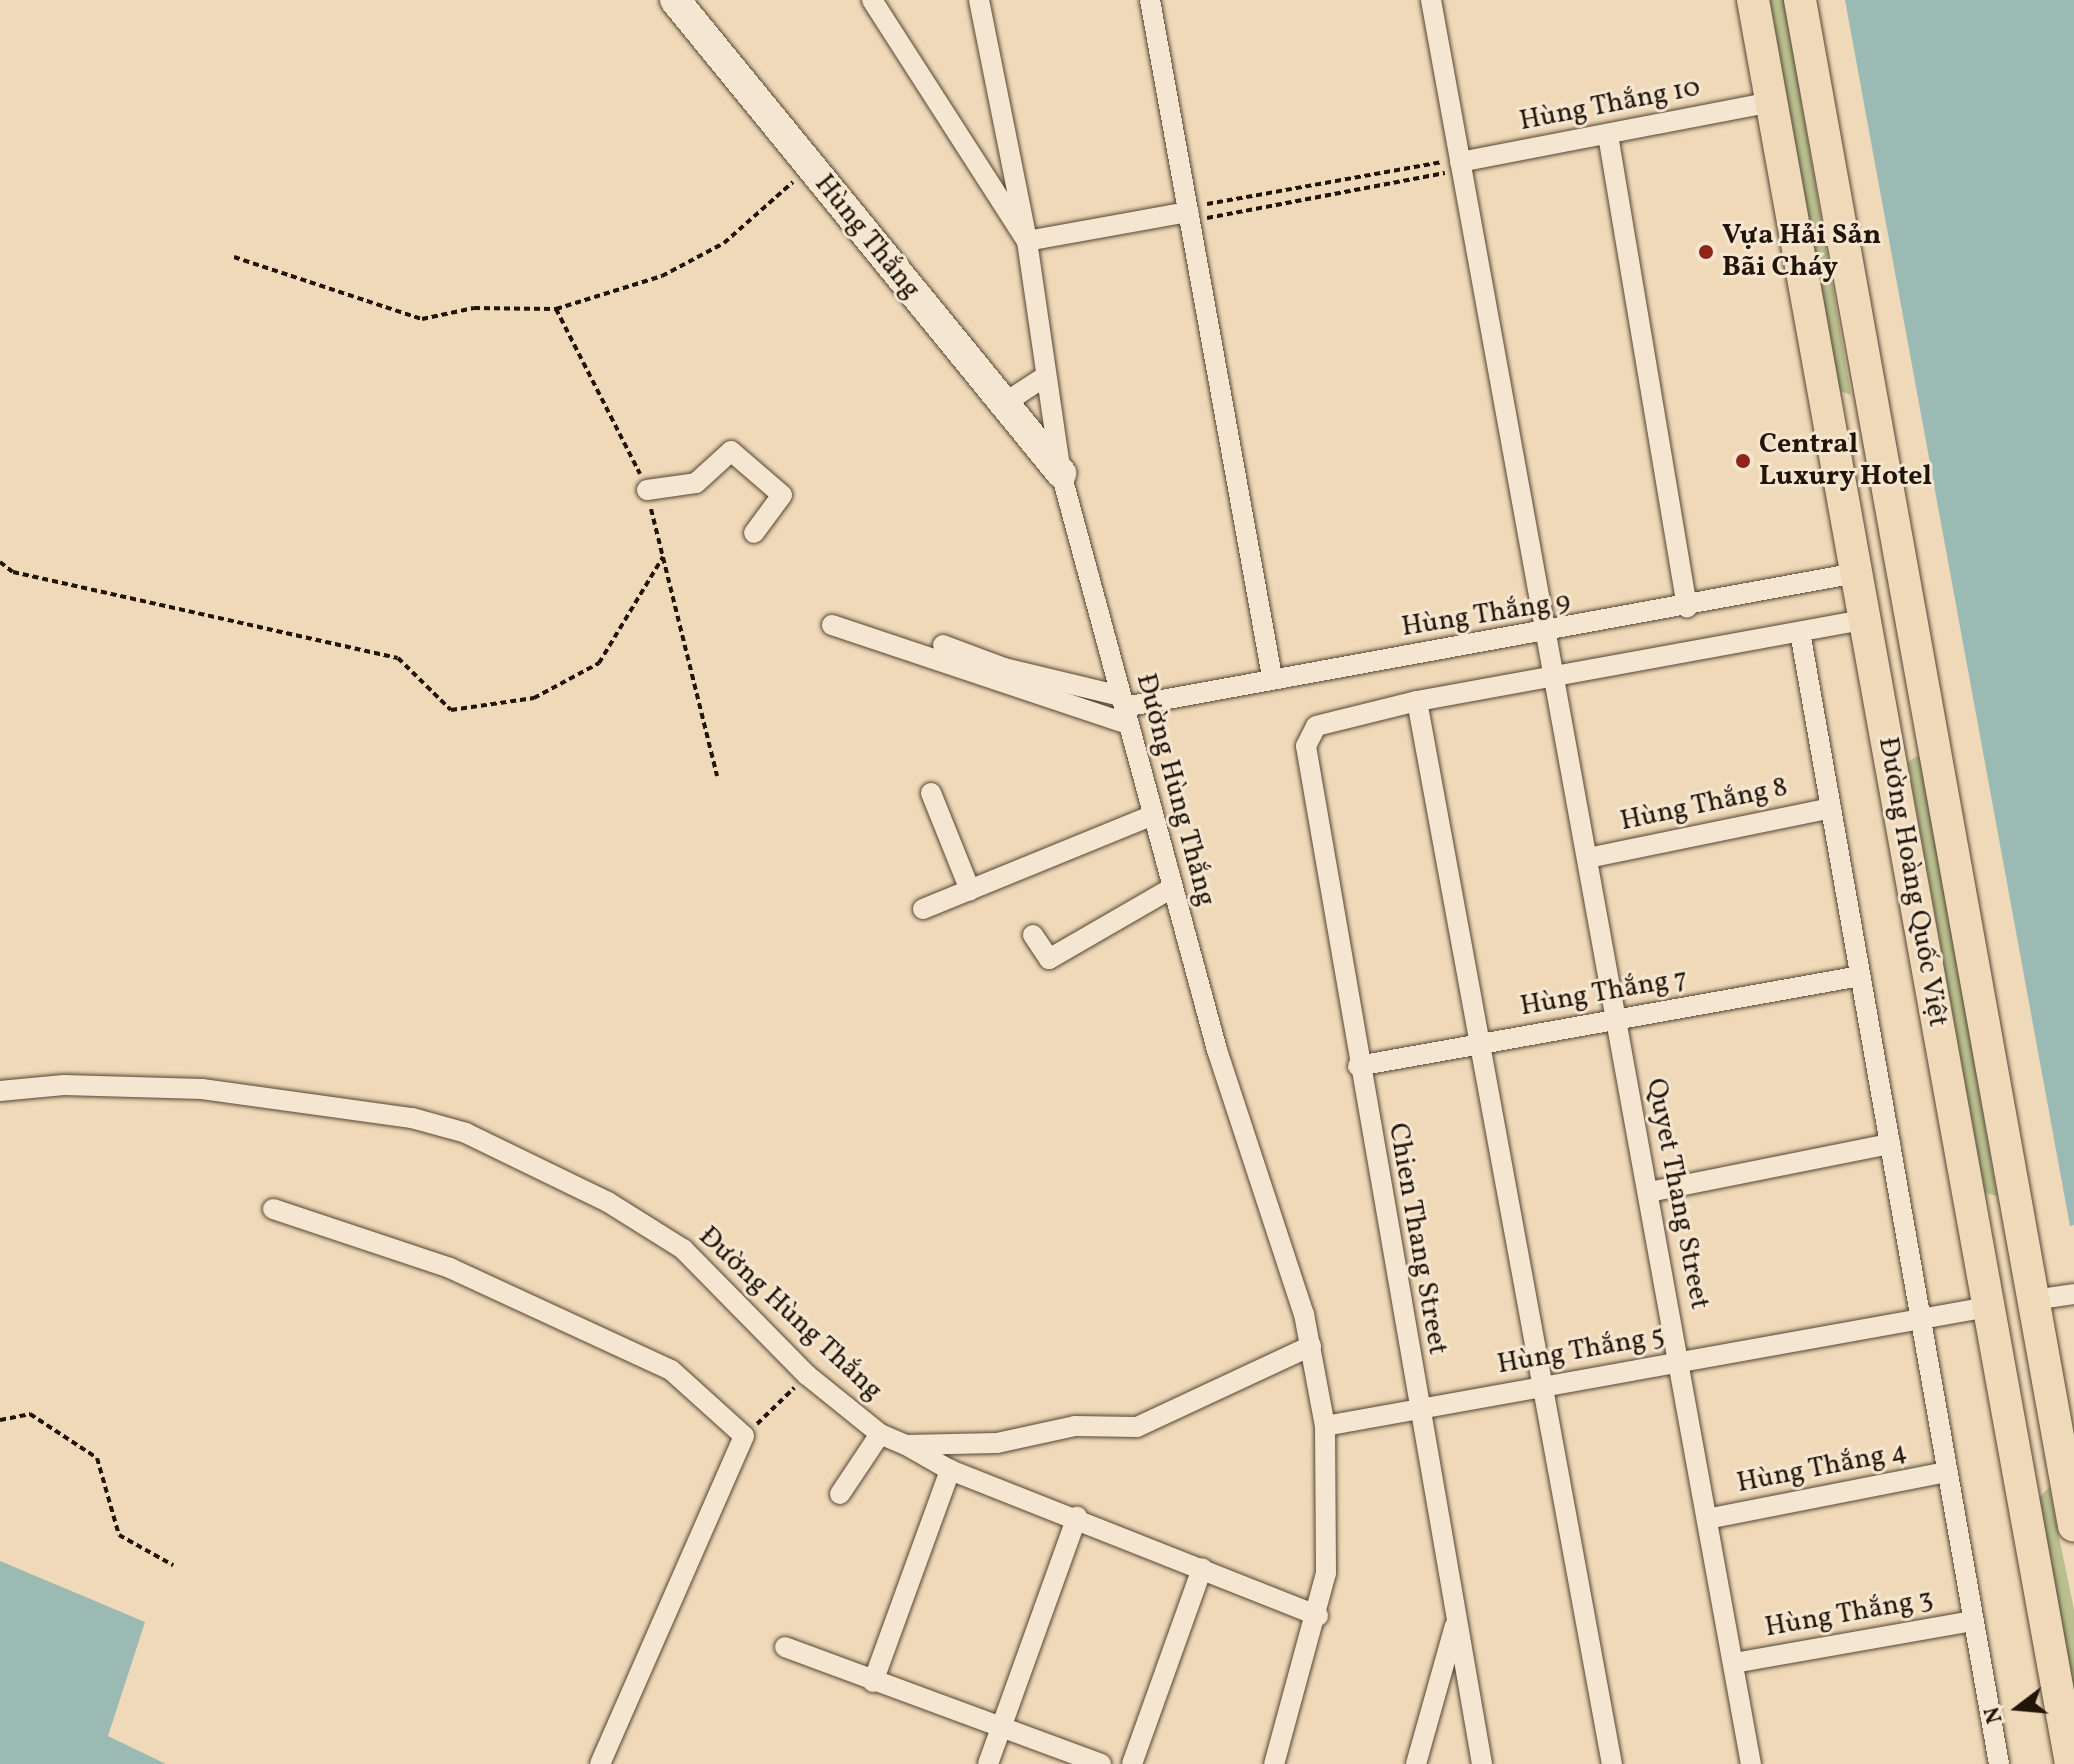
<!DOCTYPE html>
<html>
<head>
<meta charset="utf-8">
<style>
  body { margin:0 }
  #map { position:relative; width:2074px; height:1764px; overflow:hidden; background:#efd9b8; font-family:Vollkorn,serif }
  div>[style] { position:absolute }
  .green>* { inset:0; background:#b9bf8f }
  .water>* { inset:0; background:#9abab3 }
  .path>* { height:4px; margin-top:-2px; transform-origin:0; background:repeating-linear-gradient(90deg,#211408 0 6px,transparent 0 10px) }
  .roads { filter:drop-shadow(0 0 2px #544534) drop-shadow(0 0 2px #544534) }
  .street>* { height:20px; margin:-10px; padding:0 10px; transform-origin:10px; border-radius:10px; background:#f5e6d1 }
  .secondary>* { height:30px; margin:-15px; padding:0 15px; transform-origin:15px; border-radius:15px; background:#f5e6d1 }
  .primary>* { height:32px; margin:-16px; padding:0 16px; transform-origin:16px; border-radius:16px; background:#efd9b8 }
  .dots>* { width:22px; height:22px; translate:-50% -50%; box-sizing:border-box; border:4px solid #f5e6d1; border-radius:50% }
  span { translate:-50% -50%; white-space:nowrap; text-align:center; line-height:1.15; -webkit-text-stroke:6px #f5e6d1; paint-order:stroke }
  .street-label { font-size:28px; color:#211408 }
  .poi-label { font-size:28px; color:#211408; font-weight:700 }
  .left { translate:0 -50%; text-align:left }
  .north { position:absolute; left:1978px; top:1668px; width:80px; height:80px; -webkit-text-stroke:6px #f5e6d1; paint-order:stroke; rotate:254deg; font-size:22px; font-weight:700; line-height:32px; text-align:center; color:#211408 }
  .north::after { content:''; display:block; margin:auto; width:28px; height:36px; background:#211408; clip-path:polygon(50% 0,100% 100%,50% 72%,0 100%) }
</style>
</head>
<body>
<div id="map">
  <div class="green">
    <div style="clip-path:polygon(1770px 0,1784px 0,1851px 395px,1840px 391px)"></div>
    <div style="clip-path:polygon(1917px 756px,1923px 760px,1997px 1196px,1985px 1193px,1908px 762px)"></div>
    <div style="clip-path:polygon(2049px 1487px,2074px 1610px,2074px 1694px,2039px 1498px)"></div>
  </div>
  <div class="water">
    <div style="clip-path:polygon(1845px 0,2074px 0,2074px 1225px,2070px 1226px)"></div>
    <div style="clip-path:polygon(0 1561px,145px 1622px,108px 1736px,166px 1764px,0 1764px)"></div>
  </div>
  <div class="path">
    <div style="left:1207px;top:204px;width:239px;rotate:-10.1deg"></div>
    <div style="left:1207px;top:218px;width:242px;rotate:-10.7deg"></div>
    <div style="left:234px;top:257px;width:198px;rotate:18.3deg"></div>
    <div style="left:422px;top:319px;width:53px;rotate:-11.9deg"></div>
    <div style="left:474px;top:308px;width:82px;rotate:0.7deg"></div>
    <div style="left:556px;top:309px;width:111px;rotate:-17.3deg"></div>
    <div style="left:662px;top:276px;width:70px;rotate:-28deg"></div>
    <div style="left:724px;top:243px;width:92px;rotate:-41.5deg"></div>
    <div style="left:556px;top:309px;width:185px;rotate:63deg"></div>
    <div style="left:651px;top:509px;width:275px;rotate:76.1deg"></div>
    <div style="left:0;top:562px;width:16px;rotate:38deg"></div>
    <div style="left:13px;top:572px;width:394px;rotate:12.6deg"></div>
    <div style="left:398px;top:658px;width:74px;rotate:44.5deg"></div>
    <div style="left:451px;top:710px;width:84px;rotate:-8.2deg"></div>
    <div style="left:534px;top:698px;width:74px;rotate:-28.3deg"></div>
    <div style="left:599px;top:663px;width:124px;rotate:-58.9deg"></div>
    <div style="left:0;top:1420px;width:31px;rotate:-11deg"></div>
    <div style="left:30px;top:1414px;width:80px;rotate:33.3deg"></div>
    <div style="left:97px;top:1458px;width:80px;rotate:74.1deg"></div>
    <div style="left:119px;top:1535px;width:62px;rotate:29.1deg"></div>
    <div style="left:757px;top:1424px;width:52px;rotate:-44.2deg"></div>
  </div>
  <div class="roads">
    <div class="street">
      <div style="left:872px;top:0;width:287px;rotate:57.3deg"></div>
      <div style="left:1027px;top:241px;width:164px;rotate:-10.2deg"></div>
      <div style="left:979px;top:0;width:246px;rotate:78.7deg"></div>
      <div style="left:1027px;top:241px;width:234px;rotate:81.7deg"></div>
      <div style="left:1061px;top:473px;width:598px;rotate:74.87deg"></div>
      <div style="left:1217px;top:1050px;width:278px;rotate:71.8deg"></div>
      <div style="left:1304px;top:1314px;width:114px;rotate:79.4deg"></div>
      <div style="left:1325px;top:1426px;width:147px;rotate:89.6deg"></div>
      <div style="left:1326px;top:1573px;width:198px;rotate:105.2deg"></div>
      <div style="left:1150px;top:0;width:688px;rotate:79.78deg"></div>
      <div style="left:1431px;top:0;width:1793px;rotate:79.72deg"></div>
      <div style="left:1608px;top:135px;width:479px;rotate:80.5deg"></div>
      <div style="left:1460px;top:162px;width:317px;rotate:-10.9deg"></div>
      <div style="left:1003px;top:404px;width:51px;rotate:-33.1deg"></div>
      <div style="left:647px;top:490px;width:49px;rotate:-8.1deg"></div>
      <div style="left:696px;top:483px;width:47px;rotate:-42.4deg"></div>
      <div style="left:731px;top:451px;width:67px;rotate:40.8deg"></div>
      <div style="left:782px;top:495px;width:47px;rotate:126.4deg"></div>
      <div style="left:832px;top:625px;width:312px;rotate:18.5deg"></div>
      <div style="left:1800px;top:632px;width:1149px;rotate:80.03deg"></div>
      <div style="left:943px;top:645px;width:65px;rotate:20.7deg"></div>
      <div style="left:1004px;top:668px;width:120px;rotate:13.5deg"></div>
      <div style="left:1417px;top:701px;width:1081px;rotate:79.61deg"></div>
      <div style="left:1124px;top:707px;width:744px;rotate:-10.37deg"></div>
      <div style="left:931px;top:793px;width:105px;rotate:68.1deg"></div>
      <div style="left:1588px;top:858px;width:248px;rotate:-11.6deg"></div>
      <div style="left:923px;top:909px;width:246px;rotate:-22.2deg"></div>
      <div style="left:1033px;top:935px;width:29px;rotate:56deg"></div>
      <div style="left:1049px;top:959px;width:142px;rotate:-30deg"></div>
      <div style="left:1358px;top:1066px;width:510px;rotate:-10.16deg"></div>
      <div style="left:0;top:1091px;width:64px;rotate:-5.4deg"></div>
      <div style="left:64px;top:1085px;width:138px;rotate:1.7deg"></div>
      <div style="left:202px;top:1089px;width:212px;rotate:7.9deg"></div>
      <div style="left:412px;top:1118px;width:56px;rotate:15.5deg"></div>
      <div style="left:466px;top:1133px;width:158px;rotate:25.9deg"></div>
      <div style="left:608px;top:1202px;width:89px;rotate:32.1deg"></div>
      <div style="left:683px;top:1249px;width:177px;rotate:45.5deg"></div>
      <div style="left:807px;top:1375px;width:94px;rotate:38.9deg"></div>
      <div style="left:880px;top:1434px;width:28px;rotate:23deg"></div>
      <div style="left:906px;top:1445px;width:91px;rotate:-1.3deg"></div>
      <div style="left:997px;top:1443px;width:80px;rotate:-12.3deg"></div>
      <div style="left:1075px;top:1426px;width:62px;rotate:0.9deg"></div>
      <div style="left:1137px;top:1427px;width:192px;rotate:-25deg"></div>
      <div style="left:1649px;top:1192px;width:246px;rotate:-11.3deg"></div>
      <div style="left:273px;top:1209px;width:187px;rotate:18.4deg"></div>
      <div style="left:450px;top:1268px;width:243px;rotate:24.8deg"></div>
      <div style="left:671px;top:1370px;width:98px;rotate:42.1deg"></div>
      <div style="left:744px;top:1436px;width:358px;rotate:113.7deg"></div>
      <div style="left:2034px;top:1300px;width:40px;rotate:-8.5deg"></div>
      <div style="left:1325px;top:1426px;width:674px;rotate:-10.18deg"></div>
      <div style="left:906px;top:1445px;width:51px;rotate:29.6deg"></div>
      <div style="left:950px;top:1470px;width:396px;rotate:21.6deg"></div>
      <div style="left:840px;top:1494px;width:72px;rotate:-56.3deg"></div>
      <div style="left:1707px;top:1519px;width:245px;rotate:-11.1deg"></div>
      <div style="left:785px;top:1647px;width:337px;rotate:20.3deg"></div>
      <div style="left:1734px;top:1663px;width:243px;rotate:-10deg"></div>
      <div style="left:873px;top:1682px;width:226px;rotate:-70deg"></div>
      <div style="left:988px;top:1764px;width:263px;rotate:-70.2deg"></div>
      <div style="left:1132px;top:1764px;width:208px;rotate:-70.3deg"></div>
      <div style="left:1416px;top:1764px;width:144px;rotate:-74.3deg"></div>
      <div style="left:1482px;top:1764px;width:1033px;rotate:-99.81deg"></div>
      <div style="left:1306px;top:746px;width:22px;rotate:-63deg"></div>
      <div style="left:1316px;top:726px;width:104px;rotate:-13.9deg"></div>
      <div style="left:1417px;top:701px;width:454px;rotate:-10.3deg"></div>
    </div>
    <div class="secondary">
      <div style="left:675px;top:0;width:611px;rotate:50.78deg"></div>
    </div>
    <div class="primary">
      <div style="left:1753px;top:0;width:1792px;rotate:79.78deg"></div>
      <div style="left:1800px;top:0;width:1550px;rotate:79.82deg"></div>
    </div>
  </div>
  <div class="dots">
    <div style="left:1706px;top:252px;background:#8f2418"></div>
    <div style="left:1743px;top:461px;background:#8f2418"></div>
  </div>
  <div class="street-label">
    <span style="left:1610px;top:105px;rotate:-11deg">Hùng Thắng 10</span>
    <span style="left:867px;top:237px;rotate:51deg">Hùng Thắng</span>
    <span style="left:1486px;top:615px;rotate:-9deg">Hùng Thắng 9</span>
    <span style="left:1175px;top:790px;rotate:75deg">Đường Hùng Thắng</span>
    <span style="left:1704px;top:805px;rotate:-12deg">Hùng Thắng 8</span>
    <span style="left:1912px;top:882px;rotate:80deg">Đường Hoàng Quốc Việt</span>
    <span style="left:1604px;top:993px;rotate:-10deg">Hùng Thắng 7</span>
    <span style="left:1677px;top:1194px;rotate:79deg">Quyet Thang Street</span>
    <span style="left:1417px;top:1239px;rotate:80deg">Chien Thang Street</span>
    <span style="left:790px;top:1314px;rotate:43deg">Đường Hùng Thắng</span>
    <span style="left:1581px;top:1351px;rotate:-10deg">Hùng Thắng 5</span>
    <span style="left:1822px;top:1468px;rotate:-11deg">Hùng Thắng 4</span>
    <span style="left:1849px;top:1614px;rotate:-10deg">Hùng Thắng 3</span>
  </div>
  <div class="poi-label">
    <span class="left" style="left:1722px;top:252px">Vựa Hải Sản<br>Bãi Cháy</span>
    <span class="left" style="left:1759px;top:461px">Central<br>Luxury Hotel</span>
  </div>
  <div class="north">N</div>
</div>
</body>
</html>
